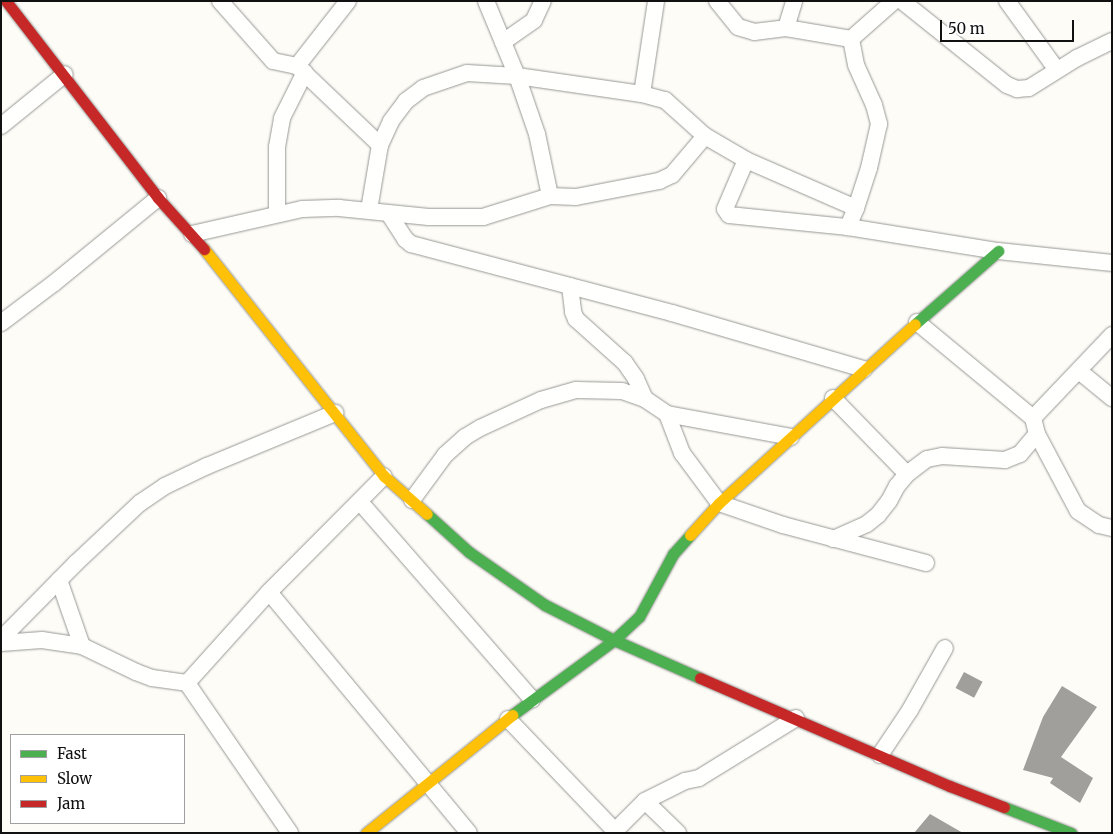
<!DOCTYPE html>
<html>
<head>
<meta charset="utf-8">
<style>
  body { margin:0 }
  #map { position:relative; width:1113px; height:834px; overflow:hidden; background:#fdfcf7; font-family:Merriweather,serif }
  div>[style] { position:absolute }
  .building>* { inset:0; background:#a19f9c; transform-origin:0 0 }
  .roads { filter:drop-shadow(0 0 1px #979795) drop-shadow(0 0 1px #979795) }
  .street>* { height:16px; margin:-8px; padding:0 8px; transform-origin:8px; border-radius:8px; background:#fffffe }
  .fast>* { height:11px; margin:-5.5px; padding:0 5.5px; transform-origin:5.5px; border-radius:5.5px; background:#4caf50 }
  .slow>* { height:11px; margin:-5.5px; padding:0 5.5px; transform-origin:5.5px; border-radius:5.5px; background:#ffc107 }
  .jam>* { height:11px; margin:-5.5px; padding:0 5.5px; transform-origin:5.5px; border-radius:5.5px; background:#c62828 }
  span { translate:-50% -50%; white-space:nowrap; text-align:center; line-height:1.15; -webkit-text-stroke:5px #fff; paint-order:stroke }
  .frame { position:absolute; inset:0; border:2px solid #111; pointer-events:none }
  .legend { position:absolute; left:10px; top:734px; width:175px; height:90px; box-sizing:border-box; background:#fff; border:1px solid #a0a0a0; margin:0; padding:6px 9px; list-style:none; font-size:15px; color:#111 }
  .legend li { display:flex; align-items:center; gap:10px; height:25px }
  .legend b { width:25px; border:1px solid #a0a0a0 }
  .scale { position:absolute; left:940px; top:20px; width:134px; height:22px; box-sizing:border-box; border:2px solid #111; border-top:0; padding-left:6px; font-size:15px; line-height:18px; white-space:nowrap; color:#111; -webkit-text-stroke:4px #fff; paint-order:stroke }
</style>
</head>
<body>
<div id="map">
  <div class="building">
    <div style="left:964px;top:672px;width:21px;height:18px;rotate:28deg"></div>
    <div style="clip-path:polygon(1062px 686px,1097px 707px,1061px 757px,1093px 778px,1080px 803px,1050px 783px,1053px 778px,1023px 770px,1043px 717px)"></div>
    <div style="clip-path:polygon(930px 814px,963px 833px,914px 833px)"></div>
  </div>
  <div class="roads">
    <div class="street">
      <div style="left:220px;top:1px;width:80px;rotate:48.5deg"></div>
      <div style="left:273px;top:61px;width:25px;rotate:12deg"></div>
      <div style="left:348px;top:1px;width:83px;rotate:128.1deg"></div>
      <div style="left:297px;top:66px;width:115px;rotate:43.6deg"></div>
      <div style="left:717px;top:1px;width:33px;rotate:51deg"></div>
      <div style="left:738px;top:27px;width:17px;rotate:17deg"></div>
      <div style="left:754px;top:32px;width:32px;rotate:-7deg"></div>
      <div style="left:786px;top:28px;width:66px;rotate:9.6deg"></div>
      <div style="left:902px;top:1px;width:134px;rotate:38.7deg"></div>
      <div style="left:1007px;top:85px;width:11px;rotate:22deg"></div>
      <div style="left:1017px;top:89px;width:12px;rotate:-5deg"></div>
      <div style="left:1029px;top:88px;width:57px;rotate:-32deg"></div>
      <div style="left:1077px;top:58px;width:39px;rotate:-26deg"></div>
      <div style="left:1007px;top:1px;width:85px;rotate:54.1deg"></div>
      <div style="left:786px;top:28px;width:28px;rotate:-73deg"></div>
      <div style="left:851px;top:39px;width:26px;rotate:79deg"></div>
      <div style="left:856px;top:65px;width:44px;rotate:65.8deg"></div>
      <div style="left:874px;top:105px;width:20px;rotate:75deg"></div>
      <div style="left:879px;top:124px;width:45px;rotate:102.8deg"></div>
      <div style="left:869px;top:168px;width:42px;rotate:108deg"></div>
      <div style="left:851px;top:39px;width:57px;rotate:-41.5deg"></div>
      <div style="left:503px;top:42px;width:38px;rotate:-35deg"></div>
      <div style="left:534px;top:20px;width:21px;rotate:-65deg"></div>
      <div style="left:642px;top:94px;width:94px;rotate:-81.4deg"></div>
      <div style="left:1px;top:126px;width:82px;rotate:-39.1deg"></div>
      <div style="left:746px;top:160px;width:53px;rotate:113.2deg"></div>
      <div style="left:725px;top:209px;width:7px;rotate:56deg"></div>
      <div style="left:729px;top:215px;width:120px;rotate:5.8deg"></div>
      <div style="left:848px;top:227px;width:152px;rotate:9.1deg"></div>
      <div style="left:998px;top:251px;width:115px;rotate:6deg"></div>
      <div style="left:550px;top:196px;width:26px;rotate:2deg"></div>
      <div style="left:576px;top:197px;width:85px;rotate:-10.9deg"></div>
      <div style="left:659px;top:181px;width:14px;rotate:-25deg"></div>
      <div style="left:672px;top:175px;width:51px;rotate:-49.8deg"></div>
      <div style="left:369px;top:210px;width:66px;rotate:-80.4deg"></div>
      <div style="left:380px;top:145px;width:26px;rotate:-65deg"></div>
      <div style="left:391px;top:121px;width:25px;rotate:-53deg"></div>
      <div style="left:406px;top:101px;width:21px;rotate:-37deg"></div>
      <div style="left:423px;top:88px;width:46px;rotate:-18.8deg"></div>
      <div style="left:467px;top:73px;width:50px;rotate:3.4deg"></div>
      <div style="left:517px;top:76px;width:126px;rotate:8.2deg"></div>
      <div style="left:642px;top:94px;width:24px;rotate:15deg"></div>
      <div style="left:665px;top:100px;width:54px;rotate:42deg"></div>
      <div style="left:705px;top:136px;width:48px;rotate:30.3deg"></div>
      <div style="left:746px;top:160px;width:120px;rotate:23.6deg"></div>
      <div style="left:856px;top:208px;width:21px;rotate:113deg"></div>
      <div style="left:277px;top:214px;width:67px;rotate:-90deg"></div>
      <div style="left:277px;top:147px;width:29px;rotate:-80deg"></div>
      <div style="left:282px;top:118px;width:51px;rotate:-63.4deg"></div>
      <div style="left:389px;top:214px;width:30px;rotate:57deg"></div>
      <div style="left:405px;top:239px;width:8px;rotate:40deg"></div>
      <div style="left:411px;top:244px;width:270px;rotate:14.8deg"></div>
      <div style="left:672px;top:313px;width:200px;rotate:16.3deg"></div>
      <div style="left:192px;top:234px;width:113px;rotate:-12.8deg"></div>
      <div style="left:302px;top:209px;width:37px;rotate:-2deg"></div>
      <div style="left:339px;top:208px;width:90px;rotate:5.7deg"></div>
      <div style="left:429px;top:217px;width:54px"></div>
      <div style="left:483px;top:217px;width:70px;rotate:-17.4deg"></div>
      <div style="left:550px;top:196px;width:63px;rotate:-101.8deg"></div>
      <div style="left:537px;top:134px;width:61px;rotate:-109deg"></div>
      <div style="left:517px;top:76px;width:81px;rotate:-112.5deg"></div>
      <div style="left:570px;top:286px;width:26px;rotate:83deg"></div>
      <div style="left:573px;top:312px;width:8px;rotate:67deg"></div>
      <div style="left:576px;top:319px;width:66px;rotate:41.9deg"></div>
      <div style="left:625px;top:363px;width:19px;rotate:55deg"></div>
      <div style="left:636px;top:379px;width:22px;rotate:66deg"></div>
      <div style="left:917px;top:322px;width:151px;rotate:39.6deg"></div>
      <div style="left:1px;top:323px;width:65px;rotate:-36.9deg"></div>
      <div style="left:53px;top:284px;width:136px;rotate:-39.3deg"></div>
      <div style="left:1079px;top:371px;width:43px;rotate:39.3deg"></div>
      <div style="left:833px;top:398px;width:106px;rotate:45.8deg"></div>
      <div style="left:907px;top:474px;width:16px;rotate:130deg"></div>
      <div style="left:897px;top:486px;width:17px;rotate:118deg"></div>
      <div style="left:889px;top:501px;width:18px;rotate:128deg"></div>
      <div style="left:878px;top:515px;width:14px;rotate:141deg"></div>
      <div style="left:867px;top:524px;width:37px;rotate:156deg"></div>
      <div style="left:667px;top:414px;width:42px;rotate:69deg"></div>
      <div style="left:682px;top:453px;width:62px;rotate:53.5deg"></div>
      <div style="left:719px;top:503px;width:68px;rotate:19deg"></div>
      <div style="left:783px;top:525px;width:148px;rotate:14.9deg"></div>
      <div style="left:1037px;top:434px;width:87px;rotate:62deg"></div>
      <div style="left:1078px;top:511px;width:25px;rotate:34deg"></div>
      <div style="left:1099px;top:525px;width:13px;rotate:13deg"></div>
      <div style="left:907px;top:474px;width:25px;rotate:-37deg"></div>
      <div style="left:927px;top:459px;width:15px;rotate:-11deg"></div>
      <div style="left:942px;top:456px;width:63px;rotate:3.6deg"></div>
      <div style="left:1005px;top:460px;width:16px;rotate:-22deg"></div>
      <div style="left:1020px;top:454px;width:26px;rotate:-50deg"></div>
      <div style="left:1037px;top:434px;width:16px;rotate:-104deg"></div>
      <div style="left:1033px;top:418px;width:115px;rotate:-46.4deg"></div>
      <div style="left:412px;top:500px;width:56px;rotate:-53.7deg"></div>
      <div style="left:445px;top:455px;width:27px;rotate:-42deg"></div>
      <div style="left:465px;top:437px;width:17px;rotate:-31deg"></div>
      <div style="left:480px;top:428px;width:67px;rotate:-24.7deg"></div>
      <div style="left:541px;top:400px;width:37px;rotate:-16deg"></div>
      <div style="left:577px;top:390px;width:45px;rotate:1.3deg"></div>
      <div style="left:622px;top:391px;width:24px;rotate:19deg"></div>
      <div style="left:645px;top:399px;width:27px;rotate:34deg"></div>
      <div style="left:667px;top:414px;width:126px;rotate:10.5deg"></div>
      <div style="left:360px;top:502px;width:262px;rotate:48.9deg"></div>
      <div style="left:59px;top:580px;width:70px;rotate:70.8deg"></div>
      <div style="left:269px;top:592px;width:313px;rotate:50.3deg"></div>
      <div style="left:1px;top:639px;width:107px;rotate:-45.4deg"></div>
      <div style="left:76px;top:563px;width:88px;rotate:-43.2deg"></div>
      <div style="left:140px;top:503px;width:30px;rotate:-34deg"></div>
      <div style="left:165px;top:486px;width:47px;rotate:-25.5deg"></div>
      <div style="left:207px;top:466px;width:139px;rotate:-22.5deg"></div>
      <div style="left:1px;top:643px;width:41px;rotate:-4.2deg"></div>
      <div style="left:42px;top:640px;width:40px;rotate:8.5deg"></div>
      <div style="left:82px;top:646px;width:60px;rotate:25.7deg"></div>
      <div style="left:136px;top:672px;width:17px;rotate:21deg"></div>
      <div style="left:152px;top:678px;width:35px;rotate:8deg"></div>
      <div style="left:187px;top:683px;width:182px;rotate:55.5deg"></div>
      <div style="left:187px;top:683px;width:122px;rotate:-48deg"></div>
      <div style="left:269px;top:592px;width:163px;rotate:-45.2deg"></div>
      <div style="left:508px;top:719px;width:155px;rotate:46.3deg"></div>
      <div style="left:880px;top:755px;width:54px;rotate:-56.3deg"></div>
      <div style="left:910px;top:710px;width:71px;rotate:-60.6deg"></div>
      <div style="left:645px;top:801px;width:45px;rotate:-26.6deg"></div>
      <div style="left:685px;top:781px;width:14px;rotate:-12deg"></div>
      <div style="left:699px;top:778px;width:114px;rotate:-31.7deg"></div>
      <div style="left:613px;top:833px;width:45px;rotate:-45deg"></div>
      <div style="left:645px;top:801px;width:46px;rotate:44.1deg"></div>
    </div>
    <div class="fast">
      <div style="left:915px;top:324px;width:111px;rotate:-41.3deg"></div>
      <div style="left:427px;top:514px;width:57px;rotate:42.1deg"></div>
      <div style="left:469px;top:552px;width:93px;rotate:34.9deg"></div>
      <div style="left:545px;top:605px;width:77px;rotate:26.9deg"></div>
      <div style="left:614px;top:640px;width:94px;rotate:23.8deg"></div>
      <div style="left:512px;top:715px;width:127px;rotate:-36.3deg"></div>
      <div style="left:614px;top:640px;width:34px;rotate:-43deg"></div>
      <div style="left:639px;top:617px;width:72px;rotate:-61.6deg"></div>
      <div style="left:673px;top:554px;width:25px;rotate:-48deg"></div>
      <div style="left:1004px;top:807px;width:72px;rotate:21.2deg"></div>
    </div>
    <div class="slow">
      <div style="left:204px;top:249px;width:290px;rotate:51.6deg"></div>
      <div style="left:384px;top:476px;width:57px;rotate:41.5deg"></div>
      <div style="left:690px;top:535px;width:43px;rotate:-47.8deg"></div>
      <div style="left:719px;top:503px;width:265px;rotate:-42.4deg"></div>
      <div style="left:366px;top:833px;width:188px;rotate:-38.9deg"></div>
    </div>
    <div class="jam">
      <div style="left:6px;top:1px;width:249px;rotate:52.3deg"></div>
      <div style="left:158px;top:198px;width:69px;rotate:48deg"></div>
      <div style="left:700px;top:678px;width:272px;rotate:23.4deg"></div>
      <div style="left:950px;top:786px;width:58px;rotate:21.3deg"></div>
    </div>
  </div>
  <div class="frame"></div>
  <ul class="legend">
  <li><b style="height:6px;background:#4caf50"></b>Fast</li>
  <li><b style="height:6px;background:#ffc107"></b>Slow</li>
  <li><b style="height:6px;background:#c62828"></b>Jam</li>
  </ul>
  <div class="scale">50 m</div>
</div>
</body>
</html>
